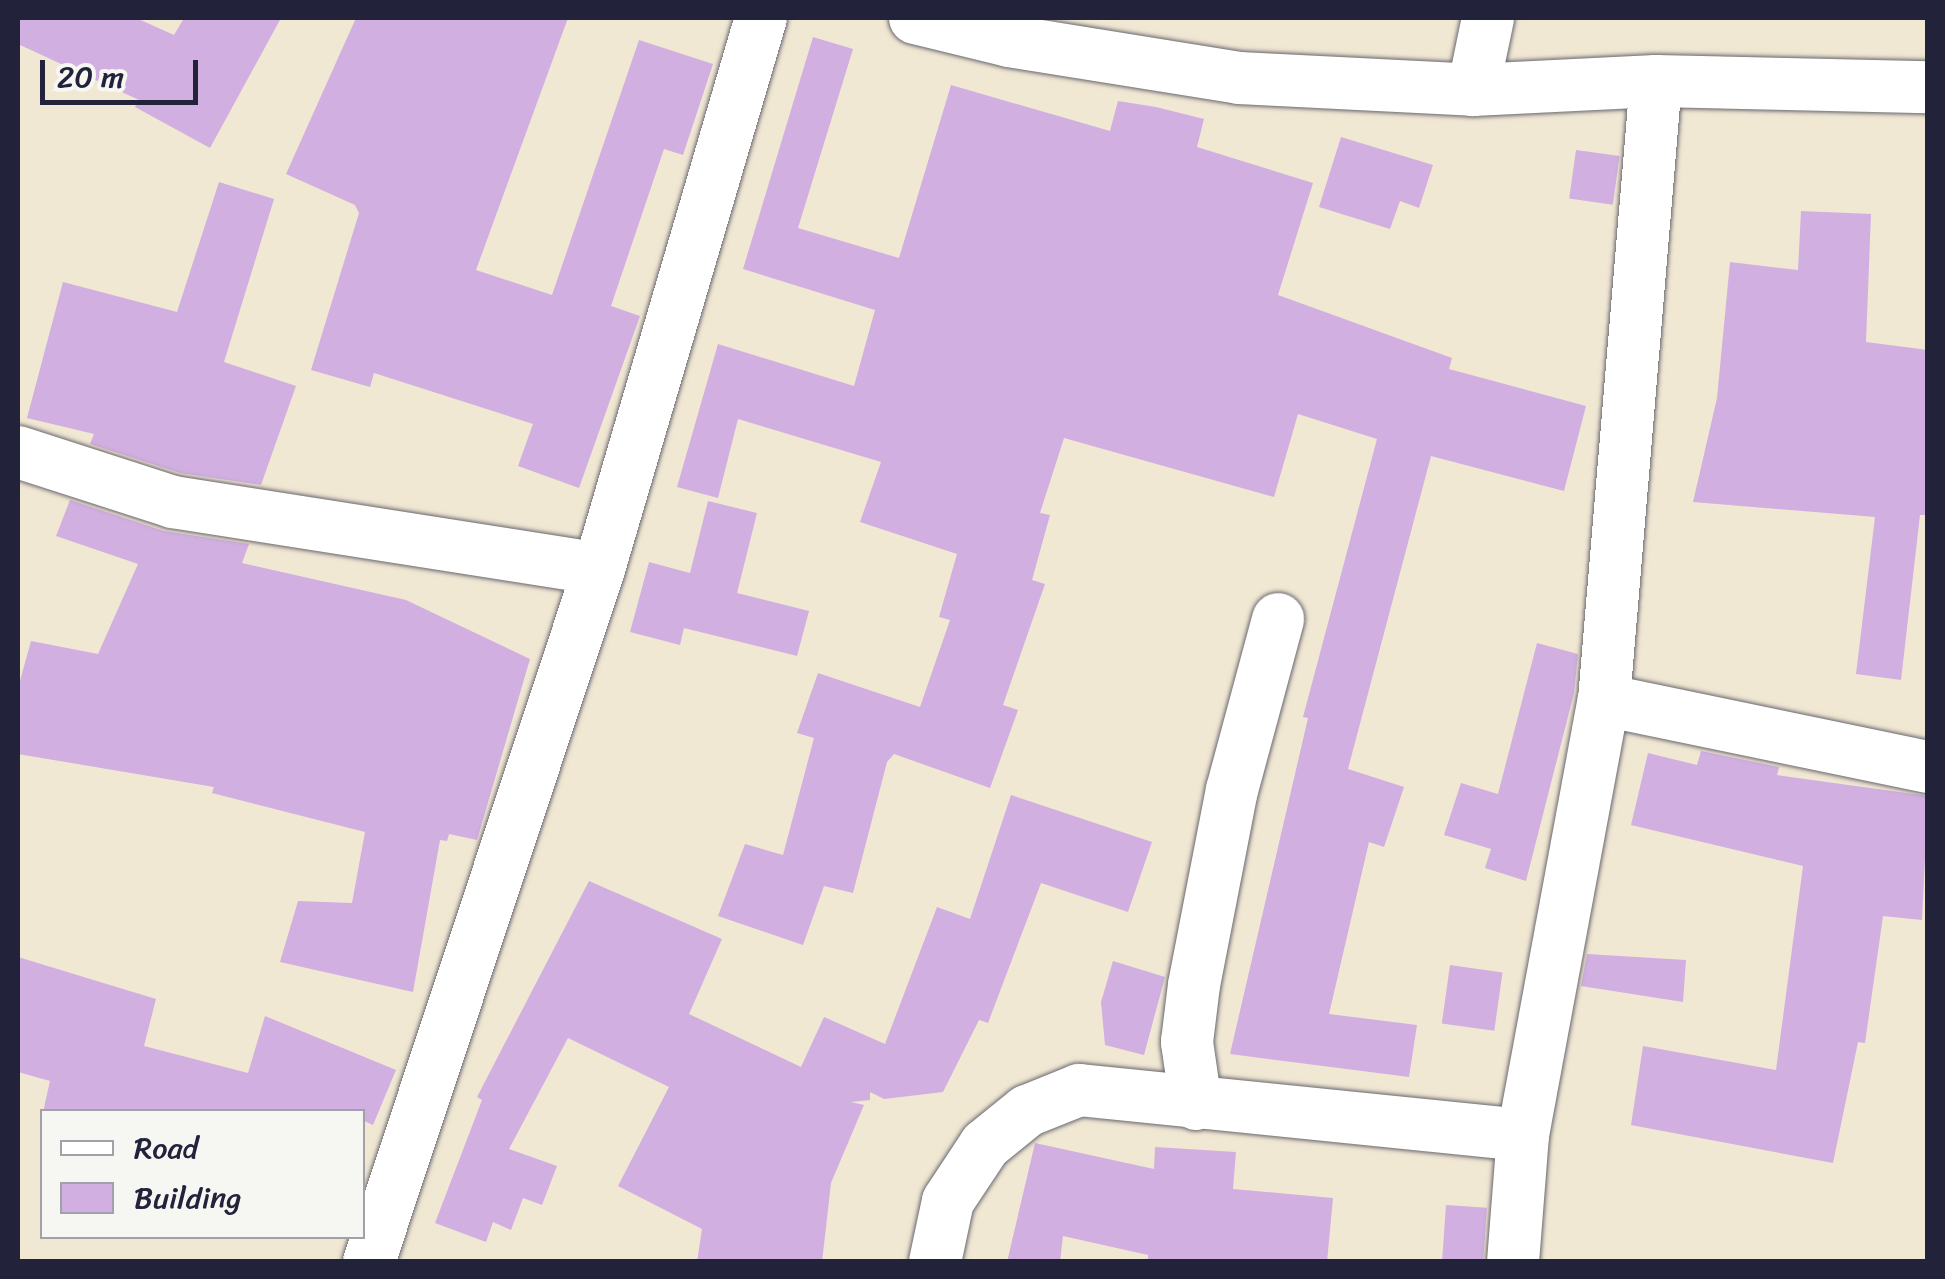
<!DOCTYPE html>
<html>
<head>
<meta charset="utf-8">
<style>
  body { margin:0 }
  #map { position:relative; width:1945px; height:1279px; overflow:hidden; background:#f0e8d3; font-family:Sriracha,sans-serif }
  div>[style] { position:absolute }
  .building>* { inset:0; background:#d1afe1; transform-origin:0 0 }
  .roads { filter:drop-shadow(0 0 2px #6a6770) drop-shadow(0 0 2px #6a6770) }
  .minor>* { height:52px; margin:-26px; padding:0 26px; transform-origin:26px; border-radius:26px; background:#fff }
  span { translate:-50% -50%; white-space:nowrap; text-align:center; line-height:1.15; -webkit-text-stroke:10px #f6f6f2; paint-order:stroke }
  .frame { position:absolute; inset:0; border:20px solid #22223b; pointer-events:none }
  .legend { position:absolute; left:40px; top:1109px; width:325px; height:130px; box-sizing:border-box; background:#f6f6f2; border:2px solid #a1a1a9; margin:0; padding:12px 18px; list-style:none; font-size:30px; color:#22223b }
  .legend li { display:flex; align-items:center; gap:20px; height:50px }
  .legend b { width:50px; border:2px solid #a1a1a9 }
  .scale { position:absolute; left:40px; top:60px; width:158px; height:45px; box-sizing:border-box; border:5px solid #22223b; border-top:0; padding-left:12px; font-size:30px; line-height:35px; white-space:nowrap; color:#22223b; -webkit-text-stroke:8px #f6f6f2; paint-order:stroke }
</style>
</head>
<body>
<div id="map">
  <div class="building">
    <div style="clip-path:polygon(18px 18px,136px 18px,174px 35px,184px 18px,281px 18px,210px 148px,135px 107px,139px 100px,18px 44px)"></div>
    <div style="clip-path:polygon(356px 18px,568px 18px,476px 270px,552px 295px,639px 40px,713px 64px,683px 155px,664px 149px,611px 306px,640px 316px,579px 488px,518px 466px,533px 424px,374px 373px,370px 387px,311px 370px,359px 213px,355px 205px,286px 174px)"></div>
    <div style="clip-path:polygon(813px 37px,853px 49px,798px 228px,899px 258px,951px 85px,1110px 131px,1118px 101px,1156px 107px,1204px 119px,1197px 147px,1313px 183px,1278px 295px,1452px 358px,1449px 369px,1586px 406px,1564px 491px,1431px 456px,1348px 769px,1404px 787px,1384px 847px,1369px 842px,1329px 1014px,1417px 1025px,1409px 1077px,1230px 1054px,1308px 718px,1303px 717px,1377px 439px,1298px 414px,1274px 497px,1064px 438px,1040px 513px,1050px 515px,1032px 580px,1045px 584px,1003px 705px,1018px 710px,990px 788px,894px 754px,887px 762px,853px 893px,824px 886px,803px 945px,718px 916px,745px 844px,783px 855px,814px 738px,797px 733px,818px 673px,920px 707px,950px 620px,939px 617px,957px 554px,860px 522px,881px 462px,738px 419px,718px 498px,677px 487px,718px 344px,854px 386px,875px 310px,743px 269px)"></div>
    <div style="clip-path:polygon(1341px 137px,1433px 165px,1419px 208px,1400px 201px,1390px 229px,1319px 207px)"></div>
    <div style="left:1576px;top:150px;width:44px;height:49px;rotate:8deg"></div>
    <div style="clip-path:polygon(219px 182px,274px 199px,224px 362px,296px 386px,261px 485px,180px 473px,90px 444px,94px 434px,27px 418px,63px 282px,177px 312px)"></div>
    <div style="clip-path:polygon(1801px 211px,1871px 214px,1866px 342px,1928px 350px,1928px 515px,1920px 515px,1901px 680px,1856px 674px,1875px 517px,1693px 502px,1717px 398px,1730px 262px,1798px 270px)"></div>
    <div style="clip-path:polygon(70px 500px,164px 531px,249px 544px,242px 563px,406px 600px,530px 659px,477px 840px,449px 834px,447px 841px,440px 840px,413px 992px,280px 962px,298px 901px,352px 903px,365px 832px,212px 793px,214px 787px,18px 754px,18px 688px,31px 641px,98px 654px,138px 564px,56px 536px)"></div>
    <div style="clip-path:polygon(708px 501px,757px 513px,737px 593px,809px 611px,797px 656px,684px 628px,680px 645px,630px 632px,649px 562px,690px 573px)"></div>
    <div style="clip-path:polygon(1537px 643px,1578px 654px,1574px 693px,1526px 881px,1485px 868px,1491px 849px,1444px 835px,1461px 783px,1498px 794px)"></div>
    <div style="clip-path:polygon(1701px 751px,1779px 767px,1777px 775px,1928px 796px,1922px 920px,1883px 916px,1865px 1043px,1858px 1042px,1833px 1163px,1631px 1125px,1643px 1046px,1776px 1070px,1803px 866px,1631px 825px,1648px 753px,1697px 765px)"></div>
    <div style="clip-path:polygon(1011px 795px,1152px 842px,1128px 912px,1041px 883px,988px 1023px,979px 1020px,943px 1092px,884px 1099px,870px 1092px,870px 1100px,851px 1102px,864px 1105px,831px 1183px,822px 1262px,697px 1262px,702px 1229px,618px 1186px,669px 1087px,568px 1038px,509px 1149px,557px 1166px,542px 1205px,523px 1198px,511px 1230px,493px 1222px,486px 1242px,435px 1223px,482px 1100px,477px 1097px,589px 881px,722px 939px,689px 1014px,801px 1067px,824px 1017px,885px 1044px,937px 907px,970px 919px)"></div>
    <div style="clip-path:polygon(1587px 954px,1686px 960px,1683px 1002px,1581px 986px)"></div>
    <div style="clip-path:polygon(18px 957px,156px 999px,144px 1046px,248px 1073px,265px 1016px,396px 1070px,373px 1125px,362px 1120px,362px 1112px,338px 1110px,43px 1112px,50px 1081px,18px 1072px)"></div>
    <div style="clip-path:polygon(1113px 961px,1165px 977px,1144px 1055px,1105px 1045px,1101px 1002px)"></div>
    <div style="left:1450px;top:965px;width:53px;height:59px;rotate:8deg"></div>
    <div style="clip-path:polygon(1035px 1143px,1154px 1169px,1155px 1147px,1236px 1152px,1233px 1189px,1333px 1198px,1327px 1262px,1148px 1262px,1148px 1255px,1063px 1236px,1060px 1262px,1007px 1262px)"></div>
    <div style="left:1446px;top:1205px;width:41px;height:57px;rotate:4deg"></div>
  </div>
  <div class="roads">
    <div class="minor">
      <div style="left:915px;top:18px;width:97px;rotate:13.7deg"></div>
      <div style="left:1009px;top:41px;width:233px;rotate:9.1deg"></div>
      <div style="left:1239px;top:78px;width:234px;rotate:2.9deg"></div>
      <div style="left:1473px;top:90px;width:183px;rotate:-2.8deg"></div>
      <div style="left:1656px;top:81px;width:272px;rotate:1.3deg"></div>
      <div style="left:1473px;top:90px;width:74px;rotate:-78.2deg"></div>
      <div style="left:18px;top:452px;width:163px;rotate:17.9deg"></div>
      <div style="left:173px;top:502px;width:431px;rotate:8.9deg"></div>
      <div style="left:1604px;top:700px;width:331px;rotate:11.7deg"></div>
      <div style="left:1196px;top:1104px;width:63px;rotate:-98.3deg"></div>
      <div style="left:1187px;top:1042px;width:57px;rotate:-83deg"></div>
      <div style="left:1194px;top:985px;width:199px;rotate:-79deg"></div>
      <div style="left:1232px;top:790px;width:177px;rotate:-74.9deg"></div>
      <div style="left:369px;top:1262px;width:730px;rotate:-71.64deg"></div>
      <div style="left:599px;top:569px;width:574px;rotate:-73.62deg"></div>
      <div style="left:935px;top:1262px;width:62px;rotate:-78deg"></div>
      <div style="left:948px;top:1201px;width:67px;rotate:-56.5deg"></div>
      <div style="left:985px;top:1145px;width:54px;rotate:-39deg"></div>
      <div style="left:1027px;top:1111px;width:56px;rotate:-22deg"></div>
      <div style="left:1079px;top:1090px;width:446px;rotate:5.8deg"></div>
      <div style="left:1513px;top:1262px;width:127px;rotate:-85.5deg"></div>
      <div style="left:1523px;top:1135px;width:442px;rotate:-79.5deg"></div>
      <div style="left:1604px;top:700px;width:621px;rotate:-85.2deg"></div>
    </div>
  </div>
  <div class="frame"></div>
  <ul class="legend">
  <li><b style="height:12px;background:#fff"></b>Road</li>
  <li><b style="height:28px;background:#d1afe1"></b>Building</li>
  </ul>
  <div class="scale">20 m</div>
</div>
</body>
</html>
